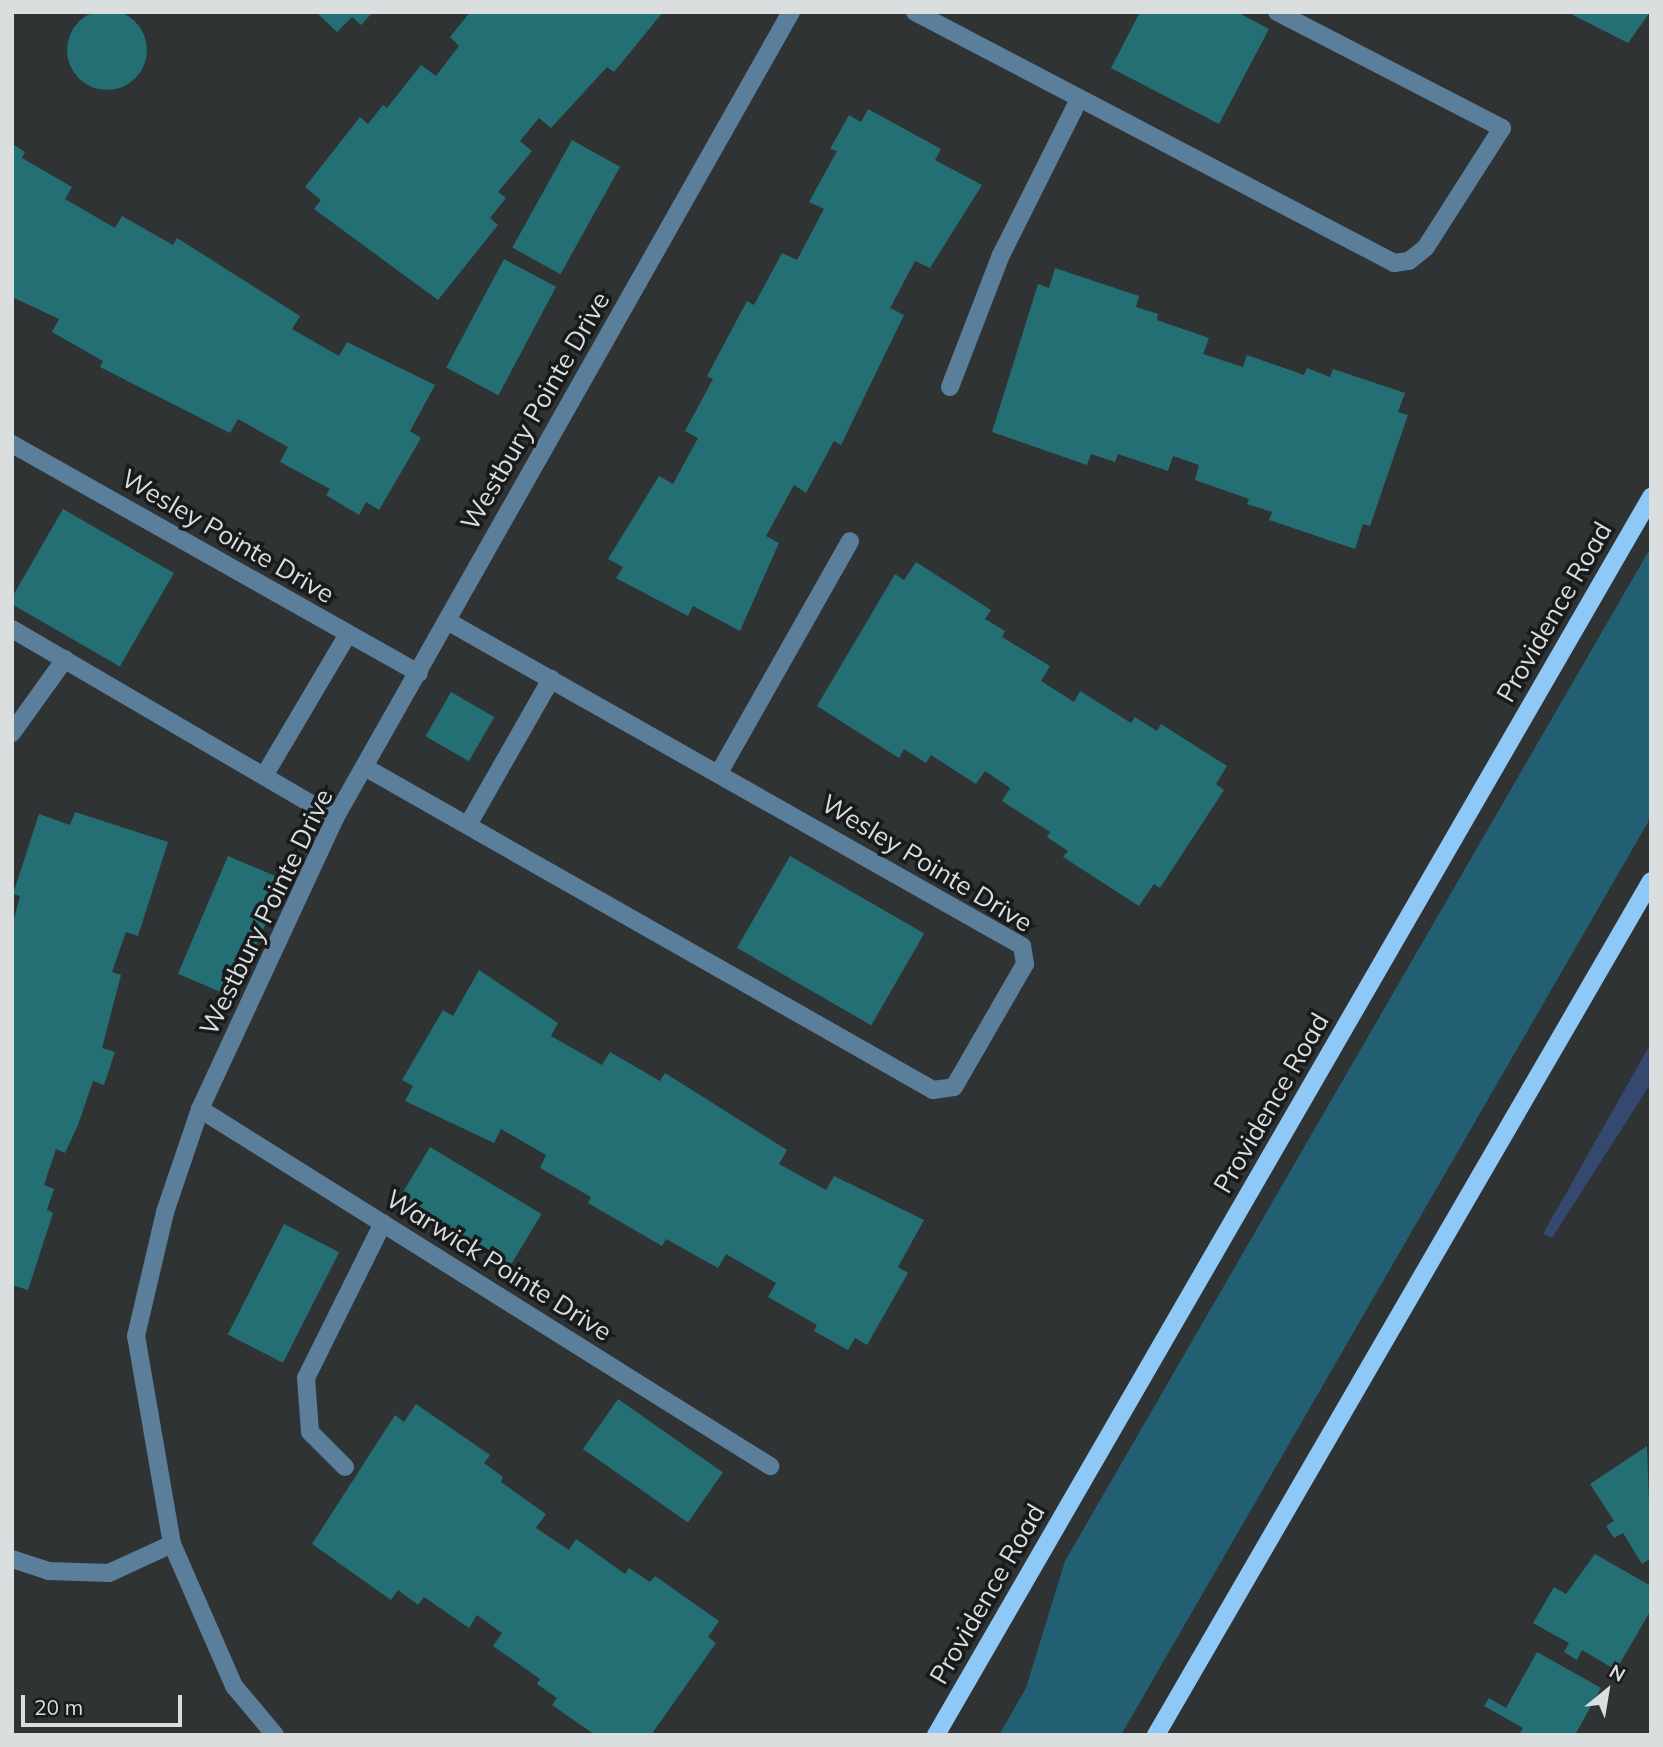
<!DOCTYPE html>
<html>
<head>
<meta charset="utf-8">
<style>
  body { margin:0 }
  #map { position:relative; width:1663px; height:1747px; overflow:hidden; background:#2f3334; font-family:Mulish,sans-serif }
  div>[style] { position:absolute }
  .green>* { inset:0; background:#225f72 }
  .water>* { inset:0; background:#354870 }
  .building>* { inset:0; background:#246f74; transform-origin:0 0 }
  .round { border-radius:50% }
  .minor>* { height:18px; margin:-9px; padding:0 9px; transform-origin:9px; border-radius:9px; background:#5b7e9a }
  .major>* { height:18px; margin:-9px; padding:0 9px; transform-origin:9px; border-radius:9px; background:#8ec8f7 }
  span { translate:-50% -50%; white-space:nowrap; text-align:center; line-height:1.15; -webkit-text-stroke:7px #181a1b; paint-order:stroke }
  .street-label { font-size:26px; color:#dbdedf }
  .frame { position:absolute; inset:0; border:14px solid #dbdedf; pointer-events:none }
  .north { position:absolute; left:1572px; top:1656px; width:70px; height:70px; -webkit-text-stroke:5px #181a1b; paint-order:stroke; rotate:30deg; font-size:19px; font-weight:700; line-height:28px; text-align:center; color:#dbdedf }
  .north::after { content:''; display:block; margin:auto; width:24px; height:32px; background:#dbdedf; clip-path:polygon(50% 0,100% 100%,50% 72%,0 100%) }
  .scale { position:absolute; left:21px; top:1695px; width:161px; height:32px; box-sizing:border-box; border:4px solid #dbdedf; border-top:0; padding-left:9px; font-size:21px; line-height:24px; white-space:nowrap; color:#dbdedf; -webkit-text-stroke:5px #181a1b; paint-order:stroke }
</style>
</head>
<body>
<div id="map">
  <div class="green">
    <div style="clip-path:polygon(1651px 547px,1651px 817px,1121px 1735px,999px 1735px,1026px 1688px,1065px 1561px)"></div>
  </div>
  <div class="water">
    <div style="clip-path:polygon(1651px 1043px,1651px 1083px,1552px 1238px,1543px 1234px)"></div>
  </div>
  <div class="building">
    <div class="round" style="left:67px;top:10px;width:80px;height:80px"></div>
    <div style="clip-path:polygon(316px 12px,373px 12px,361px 25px,352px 17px,337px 32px)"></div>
    <div style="clip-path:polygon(470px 12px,663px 12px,614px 72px,607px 67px,551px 128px,539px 118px,520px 141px,532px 151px,498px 192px,506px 198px,490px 218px,498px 225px,438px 300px,314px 209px,321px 200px,305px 187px,360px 117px,368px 124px,383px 105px,387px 108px,421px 65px,436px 76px,459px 46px,450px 37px)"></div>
    <div style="clip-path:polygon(1140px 12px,1237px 12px,1269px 29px,1219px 124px,1111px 68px)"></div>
    <div style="clip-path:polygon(1567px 12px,1650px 12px,1628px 43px)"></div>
    <div style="clip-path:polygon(868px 109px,941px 149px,935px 160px,982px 185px,930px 268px,915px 261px,890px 308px,904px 315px,841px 445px,834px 441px,806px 493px,794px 485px,766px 536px,779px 543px,740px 631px,693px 606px,688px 616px,616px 578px,623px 567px,608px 559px,659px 476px,673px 484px,698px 438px,685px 431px,713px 379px,707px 376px,747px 301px,754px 305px,782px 253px,797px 260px,824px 209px,809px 202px,837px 151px,830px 149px,849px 115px,861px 122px)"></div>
    <div style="left:572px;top:140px;width:55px;height:123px;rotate:29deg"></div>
    <div style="clip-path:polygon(12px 144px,25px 152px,22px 158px,72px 187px,65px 199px,115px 228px,122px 216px,173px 245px,177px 238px,300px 316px,292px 329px,339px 356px,347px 342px,435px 385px,410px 431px,421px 438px,379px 510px,366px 502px,359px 515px,326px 495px,330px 489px,280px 462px,288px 447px,238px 419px,230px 433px,100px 367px,103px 361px,52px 332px,59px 319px,12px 297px)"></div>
    <div style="left:504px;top:259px;width:59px;height:123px;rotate:28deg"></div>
    <div style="clip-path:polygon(1055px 268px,1139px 296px,1136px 307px,1158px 314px,1157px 320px,1209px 338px,1203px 354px,1243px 367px,1247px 355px,1304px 375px,1307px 368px,1330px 377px,1333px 369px,1405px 393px,1398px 412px,1408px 415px,1370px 526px,1363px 524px,1355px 549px,1269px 520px,1272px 512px,1247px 504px,1249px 499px,1195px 480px,1199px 465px,1173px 456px,1168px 471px,1118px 454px,1115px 462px,1091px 454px,1087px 465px,992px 432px,1038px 284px,1049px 288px)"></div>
    <div style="left:63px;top:509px;width:128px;height:108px;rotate:30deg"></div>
    <div style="clip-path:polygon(916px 562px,991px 610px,985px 619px,1005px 631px,1002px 637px,1050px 666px,1041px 681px,1074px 702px,1080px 691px,1131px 723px,1135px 717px,1157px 731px,1161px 724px,1227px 766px,1216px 784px,1224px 790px,1160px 888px,1154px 884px,1139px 906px,1063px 857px,1068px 851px,1047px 837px,1050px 832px,1002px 801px,1010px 788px,985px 771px,976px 784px,931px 755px,926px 763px,904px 749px,899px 758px,817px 706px,895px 574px,904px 580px)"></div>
    <div style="left:451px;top:692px;width:50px;height:51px;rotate:30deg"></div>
    <div style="clip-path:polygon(75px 812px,168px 842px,138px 936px,126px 932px,112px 972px,121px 975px,102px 1048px,115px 1052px,104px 1085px,93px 1081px,78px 1125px,65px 1153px,56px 1149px,44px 1185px,54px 1189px,47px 1210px,53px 1213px,28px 1290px,12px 1285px,12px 926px,20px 896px,13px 894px,39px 814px,70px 825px)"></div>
    <div style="left:228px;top:856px;width:61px;height:128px;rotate:23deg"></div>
    <div style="left:790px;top:856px;width:155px;height:106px;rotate:30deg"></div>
    <div style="clip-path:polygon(479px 970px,558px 1023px,551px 1036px,602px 1065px,610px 1052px,660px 1081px,665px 1073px,787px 1150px,779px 1164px,826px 1190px,834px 1176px,924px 1220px,898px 1267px,908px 1273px,867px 1345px,855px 1338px,848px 1350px,814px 1331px,817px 1325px,768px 1297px,776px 1283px,726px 1254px,718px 1268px,666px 1239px,662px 1246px,588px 1203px,591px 1197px,540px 1168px,546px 1155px,501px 1129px,494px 1143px,405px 1101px,413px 1086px,402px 1080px,443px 1010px,453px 1016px)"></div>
    <div style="left:430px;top:1147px;width:130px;height:60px;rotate:31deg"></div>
    <div style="left:284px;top:1224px;width:62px;height:124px;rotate:27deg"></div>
    <div style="left:618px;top:1399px;width:128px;height:61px;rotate:35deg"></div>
    <div style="clip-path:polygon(416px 1404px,490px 1455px,484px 1463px,503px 1477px,501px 1482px,546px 1514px,536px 1528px,569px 1550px,576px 1539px,625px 1574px,629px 1568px,650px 1582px,655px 1576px,719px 1621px,708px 1637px,716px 1643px,651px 1735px,595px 1735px,552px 1705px,557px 1698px,537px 1684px,540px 1679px,493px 1646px,502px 1633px,477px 1615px,469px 1628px,424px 1597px,418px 1605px,398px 1590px,391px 1600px,312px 1544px,395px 1415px,404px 1422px)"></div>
    <div style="clip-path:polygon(1647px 1446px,1651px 1558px,1642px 1564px,1623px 1533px,1614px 1538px,1606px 1526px,1614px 1521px,1590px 1484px)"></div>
    <div style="clip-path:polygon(1595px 1554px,1651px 1586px,1651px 1610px,1616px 1670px,1582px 1650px,1577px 1660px,1564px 1652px,1569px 1643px,1533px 1623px,1554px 1587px,1566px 1594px)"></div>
    <div style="clip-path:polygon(1537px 1652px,1601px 1688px,1575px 1735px,1519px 1735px,1523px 1728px,1484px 1706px,1489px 1698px,1506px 1708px)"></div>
  </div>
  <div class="minor">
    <div style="left:915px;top:12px;width:541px;rotate:27.65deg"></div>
    <div style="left:1394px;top:263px;width:15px;rotate:-8deg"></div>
    <div style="left:1409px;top:261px;width:22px;rotate:-39deg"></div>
    <div style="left:1426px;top:247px;width:141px;rotate:-57.4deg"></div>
    <div style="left:1502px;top:128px;width:253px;rotate:-152.7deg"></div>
    <div style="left:950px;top:387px;width:142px;rotate:-68.9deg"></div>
    <div style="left:1001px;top:255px;width:174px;rotate:-63.4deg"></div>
    <div style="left:12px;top:444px;width:467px;rotate:29.4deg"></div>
    <div style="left:12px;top:629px;width:374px;rotate:30.3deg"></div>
    <div style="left:12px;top:733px;width:91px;rotate:-54.4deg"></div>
    <div style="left:368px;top:769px;width:650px;rotate:29.6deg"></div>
    <div style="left:933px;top:1090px;width:21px;rotate:-8deg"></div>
    <div style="left:954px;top:1087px;width:142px;rotate:-60deg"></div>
    <div style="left:1025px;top:964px;width:18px;rotate:-99deg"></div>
    <div style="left:1022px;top:946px;width:660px;rotate:-150.52deg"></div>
    <div style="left:720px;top:771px;width:264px;rotate:-60.5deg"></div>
    <div style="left:264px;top:776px;width:165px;rotate:-59.4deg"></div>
    <div style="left:469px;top:823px;width:166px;rotate:-60.3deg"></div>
    <div style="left:200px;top:1109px;width:673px;rotate:32.06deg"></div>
    <div style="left:345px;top:1467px;width:49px;rotate:-135deg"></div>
    <div style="left:310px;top:1432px;width:54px;rotate:-94.2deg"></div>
    <div style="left:306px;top:1378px;width:173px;rotate:-63.6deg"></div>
    <div style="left:12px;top:1559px;width:38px;rotate:18deg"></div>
    <div style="left:48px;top:1571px;width:61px;rotate:1.9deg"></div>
    <div style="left:109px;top:1573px;width:69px;rotate:-24.7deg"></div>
    <div style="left:275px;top:1735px;width:64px;rotate:-129.9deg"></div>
    <div style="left:234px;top:1686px;width:155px;rotate:-113.6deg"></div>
    <div style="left:172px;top:1544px;width:211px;rotate:-99.8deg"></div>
    <div style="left:136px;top:1336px;width:127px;rotate:-76.8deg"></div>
    <div style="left:165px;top:1212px;width:109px;rotate:-71.2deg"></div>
    <div style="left:200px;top:1109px;width:321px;rotate:-65.1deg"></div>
    <div style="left:335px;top:818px;width:926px;rotate:-60.5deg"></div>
  </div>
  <div class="major">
    <div style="left:936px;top:1735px;width:1430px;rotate:-59.99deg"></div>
    <div style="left:1156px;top:1735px;width:987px;rotate:-59.9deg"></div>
  </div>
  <div class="street-label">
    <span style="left:535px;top:411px;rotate:-60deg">Westbury Pointe Drive</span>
    <span style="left:228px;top:536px;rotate:30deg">Wesley Pointe Drive</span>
    <span style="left:1554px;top:612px;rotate:-60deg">Providence Road</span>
    <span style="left:927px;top:863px;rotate:31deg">Wesley Pointe Drive</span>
    <span style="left:266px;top:912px;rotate:-64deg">Westbury Pointe Drive</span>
    <span style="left:1271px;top:1103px;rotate:-60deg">Providence Road</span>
    <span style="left:499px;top:1265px;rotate:32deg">Warwick Pointe Drive</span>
    <span style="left:987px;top:1594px;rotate:-60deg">Providence Road</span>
  </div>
  <div class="frame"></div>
  <div class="north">N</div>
  <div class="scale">20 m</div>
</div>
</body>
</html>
